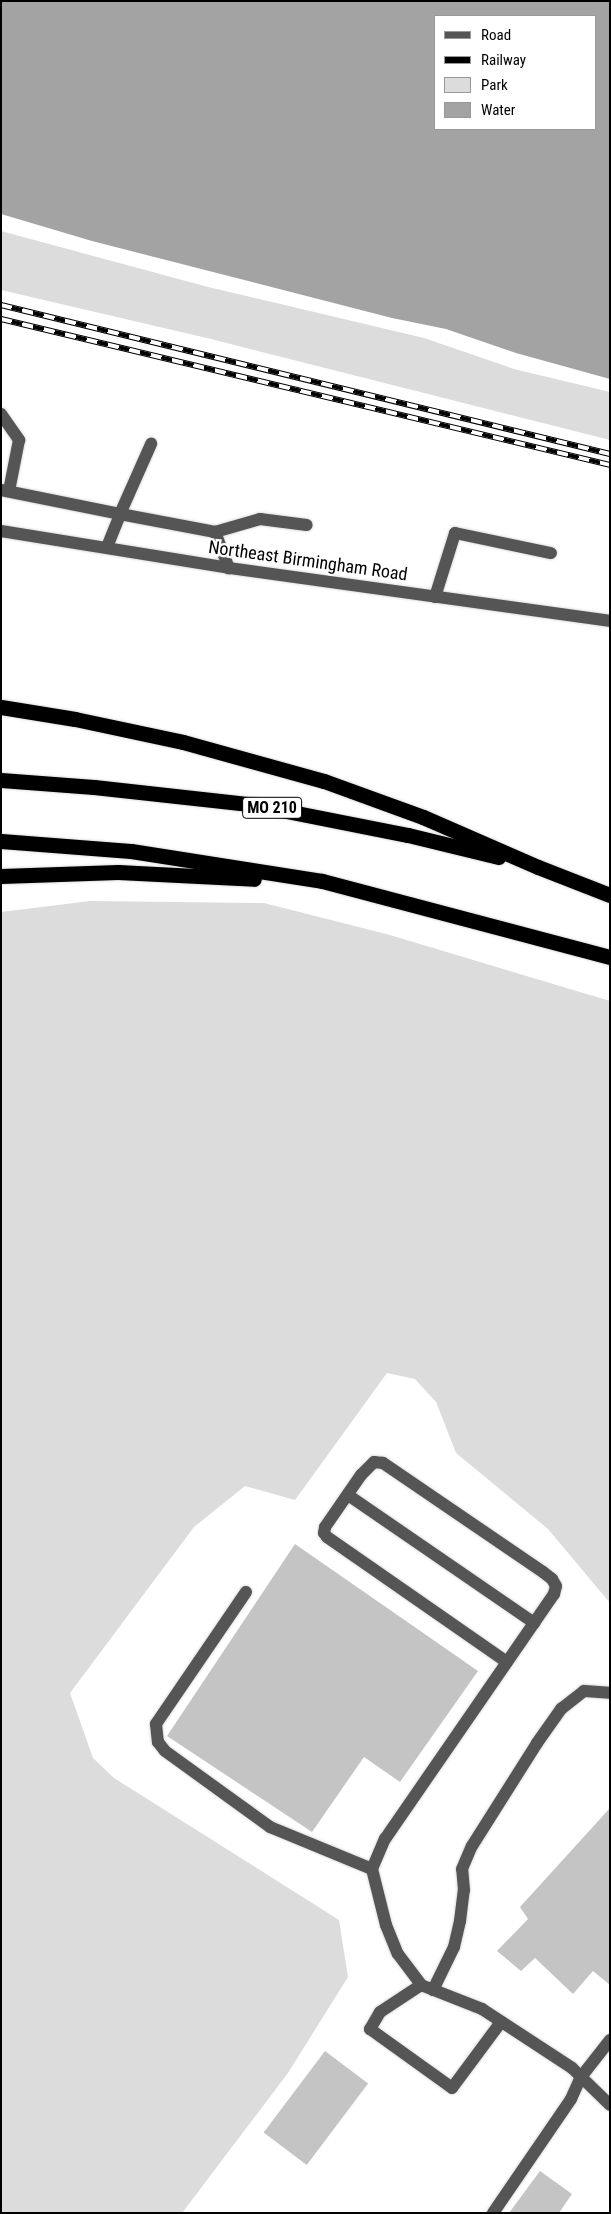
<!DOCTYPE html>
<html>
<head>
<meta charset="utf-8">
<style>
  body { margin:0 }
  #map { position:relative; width:611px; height:2214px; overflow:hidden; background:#fff; font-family:"Roboto Condensed",sans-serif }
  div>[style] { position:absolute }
  .green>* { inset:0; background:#dcdcdc }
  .water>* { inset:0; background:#a3a3a3 }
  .building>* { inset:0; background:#c4c4c4; transform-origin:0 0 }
  .roads { filter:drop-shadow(0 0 1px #dbdbdb) drop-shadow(0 0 1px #dbdbdb) }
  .minor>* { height:12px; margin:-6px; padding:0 6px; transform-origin:6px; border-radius:6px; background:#555 }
  .highway>* { height:15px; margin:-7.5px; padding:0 7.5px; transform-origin:7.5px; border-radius:7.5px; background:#000 }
  .rail>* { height:5.5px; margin-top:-2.75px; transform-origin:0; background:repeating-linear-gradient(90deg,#fff 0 11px,#000 0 22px); box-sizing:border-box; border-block:1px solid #000 }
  span { translate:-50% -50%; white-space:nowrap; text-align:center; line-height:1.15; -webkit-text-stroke:4.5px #fff; paint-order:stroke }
  .shield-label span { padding:1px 4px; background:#fff; border:1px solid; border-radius:4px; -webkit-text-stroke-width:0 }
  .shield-label { font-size:16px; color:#000; font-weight:700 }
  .street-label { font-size:18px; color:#000 }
  .frame { position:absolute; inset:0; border:2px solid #000; pointer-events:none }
  .legend { position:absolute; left:434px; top:15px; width:162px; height:115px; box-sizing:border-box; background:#fff; border:1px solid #999; margin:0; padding:6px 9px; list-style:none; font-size:15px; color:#000 }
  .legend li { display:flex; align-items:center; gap:10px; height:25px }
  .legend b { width:25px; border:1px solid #999 }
</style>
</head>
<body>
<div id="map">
  <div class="green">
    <div style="clip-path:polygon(1px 231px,208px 287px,424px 338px,514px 369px,610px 392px,610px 440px,211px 339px,1px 290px)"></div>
    <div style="clip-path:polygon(90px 901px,264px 903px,390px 935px,610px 1001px,610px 1603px,548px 1529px,456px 1453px,436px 1402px,415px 1379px,387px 1373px,295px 1500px,245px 1486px,194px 1527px,70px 1693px,93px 1758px,114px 1778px,339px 1920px,348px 1977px,288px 2073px,182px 2213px,1px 2213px,1px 912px)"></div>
  </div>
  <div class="water">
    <div style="clip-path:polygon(evenodd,1px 1px,610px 1px,610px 379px,516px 353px,446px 329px,392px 318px,92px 241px,1px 214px,1px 1px,435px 16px,595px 16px,595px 129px,435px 129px,435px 16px)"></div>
  </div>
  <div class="building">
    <div style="clip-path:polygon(295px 1544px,478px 1671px,400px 1782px,364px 1757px,312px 1832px,167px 1736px)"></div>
    <div style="clip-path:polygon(610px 1808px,610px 1985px,593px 1971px,573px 1994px,535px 1958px,521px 1971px,497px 1951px,528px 1919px,520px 1907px)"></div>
    <div style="left:325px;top:2051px;width:54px;height:102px;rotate:37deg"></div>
    <div style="clip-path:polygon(540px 2171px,572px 2194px,559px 2213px,509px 2213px)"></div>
  </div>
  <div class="roads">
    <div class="minor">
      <div style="left:1px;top:414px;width:32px;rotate:55deg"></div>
      <div style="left:19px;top:440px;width:52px;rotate:101.1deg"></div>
      <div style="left:1px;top:490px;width:121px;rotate:11.4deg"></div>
      <div style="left:120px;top:514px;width:77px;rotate:-66.1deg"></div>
      <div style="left:1px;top:531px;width:231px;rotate:9.2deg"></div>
      <div style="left:229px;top:568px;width:385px;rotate:7.9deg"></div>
      <div style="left:215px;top:532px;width:47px;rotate:-16.1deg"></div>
      <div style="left:260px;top:519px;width:47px;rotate:7.3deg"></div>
      <div style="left:107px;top:547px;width:35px;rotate:-68deg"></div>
      <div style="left:120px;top:514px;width:97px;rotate:10.7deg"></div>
      <div style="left:215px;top:532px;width:39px;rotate:69deg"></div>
      <div style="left:435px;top:597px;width:67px;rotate:-72.6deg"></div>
      <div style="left:455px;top:533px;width:98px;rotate:11.8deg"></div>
      <div style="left:348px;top:1495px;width:226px;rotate:34.5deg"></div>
      <div style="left:246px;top:1592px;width:160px;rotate:124.3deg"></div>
      <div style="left:156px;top:1724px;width:18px;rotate:84deg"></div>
      <div style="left:158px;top:1742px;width:11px;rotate:52deg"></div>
      <div style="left:165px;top:1751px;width:130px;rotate:35.9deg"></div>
      <div style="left:270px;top:1827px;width:110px;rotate:22.4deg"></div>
      <div style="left:372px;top:1869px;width:58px;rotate:76deg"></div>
      <div style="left:386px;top:1925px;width:31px;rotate:68deg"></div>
      <div style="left:398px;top:1954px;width:39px;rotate:53deg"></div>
      <div style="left:421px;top:1985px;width:66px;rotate:21.5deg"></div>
      <div style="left:482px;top:2009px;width:108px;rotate:33.2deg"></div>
      <div style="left:572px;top:2068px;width:53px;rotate:44.2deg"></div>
      <div style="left:372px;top:1869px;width:33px;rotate:-67deg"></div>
      <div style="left:385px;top:1839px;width:298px;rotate:-55.4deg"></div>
      <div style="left:554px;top:1594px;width:8px;rotate:-76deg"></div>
      <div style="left:556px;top:1586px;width:8px;rotate:-120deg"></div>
      <div style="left:552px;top:1579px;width:11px;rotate:-142deg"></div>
      <div style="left:543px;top:1572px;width:194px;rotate:-145.7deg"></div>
      <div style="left:383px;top:1463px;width:9px;rotate:-174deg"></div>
      <div style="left:374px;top:1462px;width:18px;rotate:135deg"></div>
      <div style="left:361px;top:1475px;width:63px;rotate:124.7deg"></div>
      <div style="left:325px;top:1527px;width:6px;rotate:99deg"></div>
      <div style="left:324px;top:1533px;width:5px;rotate:53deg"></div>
      <div style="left:327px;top:1537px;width:219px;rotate:34.8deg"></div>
      <div style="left:421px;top:1985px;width:49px;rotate:146.6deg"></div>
      <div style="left:380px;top:2012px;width:20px;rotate:120deg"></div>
      <div style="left:370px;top:2029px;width:101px;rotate:35.7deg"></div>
      <div style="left:452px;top:2088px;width:82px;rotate:-53.4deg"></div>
      <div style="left:433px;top:1990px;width:48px;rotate:-64deg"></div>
      <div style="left:454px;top:1947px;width:27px;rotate:-77deg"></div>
      <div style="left:460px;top:1921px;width:31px;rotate:-83deg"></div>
      <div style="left:464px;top:1890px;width:21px;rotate:-95deg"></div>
      <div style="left:462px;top:1869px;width:25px;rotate:-67deg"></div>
      <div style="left:472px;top:1846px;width:122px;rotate:-57.7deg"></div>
      <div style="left:537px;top:1743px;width:42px;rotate:-54.8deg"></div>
      <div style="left:561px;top:1709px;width:29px;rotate:-38deg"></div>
      <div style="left:584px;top:1691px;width:26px;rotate:4deg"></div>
      <div style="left:493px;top:2213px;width:138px;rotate:-55.6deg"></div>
      <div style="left:571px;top:2099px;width:24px;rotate:-66deg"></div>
      <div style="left:581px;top:2077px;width:47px;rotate:-51.9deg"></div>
    </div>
    <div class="highway">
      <div style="left:1px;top:707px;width:75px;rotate:9.2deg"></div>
      <div style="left:75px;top:719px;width:110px;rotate:12deg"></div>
      <div style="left:183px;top:742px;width:146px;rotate:15.5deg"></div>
      <div style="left:324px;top:781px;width:105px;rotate:20deg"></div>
      <div style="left:423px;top:817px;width:125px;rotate:23.5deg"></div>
      <div style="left:538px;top:867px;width:77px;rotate:21.3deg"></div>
      <div style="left:1px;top:780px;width:93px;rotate:4.3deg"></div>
      <div style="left:94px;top:787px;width:163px;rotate:6.3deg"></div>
      <div style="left:256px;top:805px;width:155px;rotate:11.2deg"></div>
      <div style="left:408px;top:835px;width:93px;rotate:13.7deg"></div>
      <div style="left:1px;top:841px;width:130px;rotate:4.4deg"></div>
      <div style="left:131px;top:851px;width:193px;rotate:8.9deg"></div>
      <div style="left:322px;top:881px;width:298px;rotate:14.8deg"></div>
      <div style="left:1px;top:876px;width:117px;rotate:-2deg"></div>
      <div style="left:118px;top:872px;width:136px;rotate:2.9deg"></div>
    </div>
  </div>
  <div class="rail">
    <div style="left:1px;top:305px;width:627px;rotate:13.75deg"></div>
    <div style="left:1px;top:319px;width:626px;rotate:13.48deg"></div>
  </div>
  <div class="shield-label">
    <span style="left:272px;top:808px">MO 210</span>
  </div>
  <div class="street-label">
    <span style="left:308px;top:561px;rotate:8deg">Northeast Birmingham Road</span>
  </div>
  <div class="frame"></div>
  <ul class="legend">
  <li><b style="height:6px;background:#555"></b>Road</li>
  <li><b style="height:6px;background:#000"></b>Railway</li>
  <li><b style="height:14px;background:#dcdcdc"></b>Park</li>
  <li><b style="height:14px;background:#a3a3a3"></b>Water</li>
  </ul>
</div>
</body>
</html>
